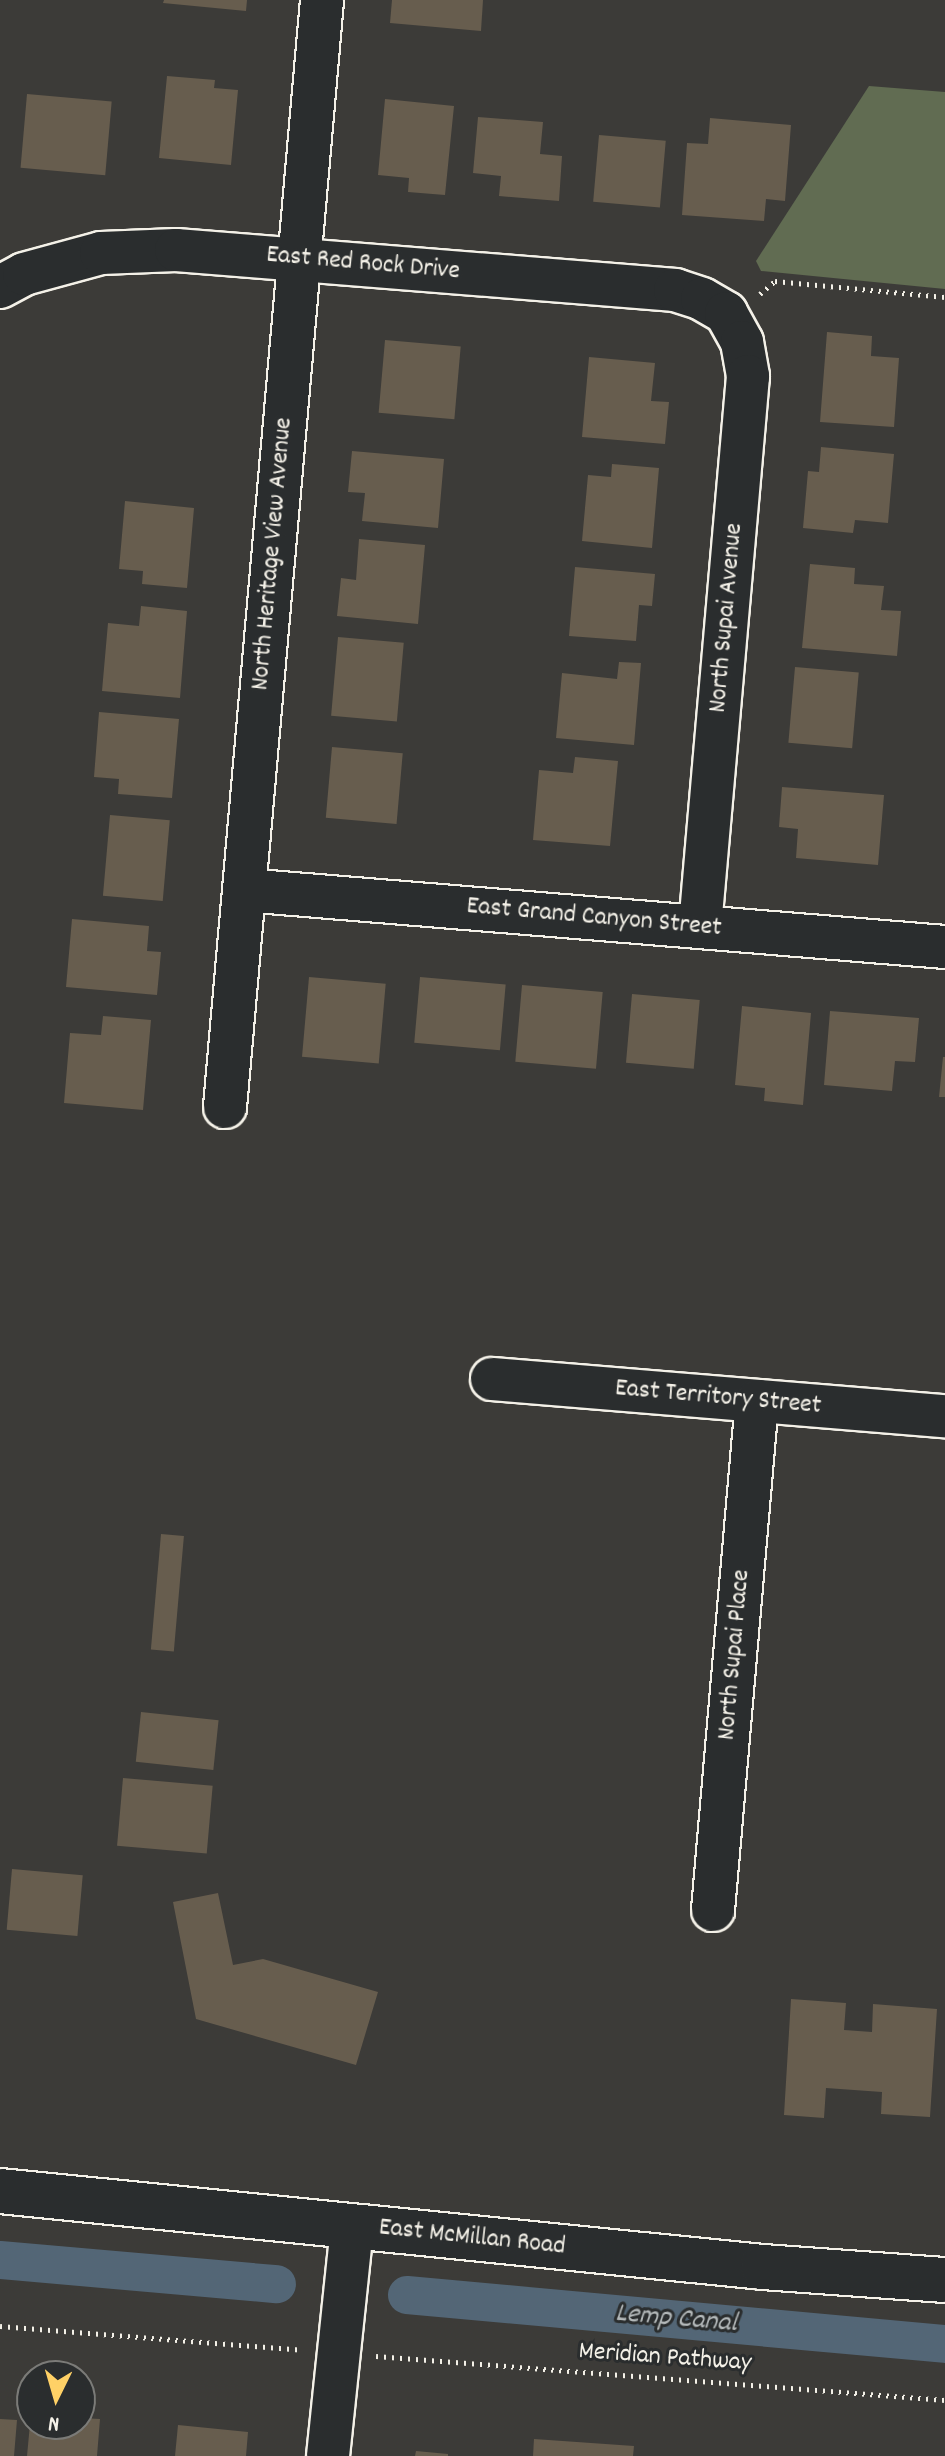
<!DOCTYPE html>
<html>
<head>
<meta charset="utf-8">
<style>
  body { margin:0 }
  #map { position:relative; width:945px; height:2456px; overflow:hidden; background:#3c3b38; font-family:Dekko,sans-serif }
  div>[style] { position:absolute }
  .green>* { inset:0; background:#616c52 }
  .canal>* { height:38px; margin:-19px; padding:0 19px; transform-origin:19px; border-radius:19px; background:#536676 }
  .building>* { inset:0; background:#675d4e; transform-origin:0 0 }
  .path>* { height:5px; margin-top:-2.5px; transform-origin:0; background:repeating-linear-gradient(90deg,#f4f1e8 0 2px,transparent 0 8px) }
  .roads { filter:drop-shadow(2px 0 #f4f1e8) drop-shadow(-2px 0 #f4f1e8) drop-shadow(0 2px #f4f1e8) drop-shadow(0 -2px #f4f1e8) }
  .street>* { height:42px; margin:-21px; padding:0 21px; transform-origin:21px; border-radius:21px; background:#2a2d2e }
  .secondary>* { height:44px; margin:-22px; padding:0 22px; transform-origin:22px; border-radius:22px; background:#2a2d2e }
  span { translate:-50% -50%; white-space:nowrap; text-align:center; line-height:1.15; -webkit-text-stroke:6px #2a2d2e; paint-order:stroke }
  .street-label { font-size:26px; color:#f4f1e8 }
  .water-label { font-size:28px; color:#b4b9ba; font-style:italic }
  .north { position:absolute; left:16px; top:2360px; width:80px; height:80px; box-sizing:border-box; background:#2a2d2e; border:2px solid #7b7b78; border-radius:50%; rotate:185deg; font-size:22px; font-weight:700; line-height:32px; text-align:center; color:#f4f1e8 }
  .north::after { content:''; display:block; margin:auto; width:28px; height:36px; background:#ffd166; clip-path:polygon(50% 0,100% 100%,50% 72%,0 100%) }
</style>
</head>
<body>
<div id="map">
  <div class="green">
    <i style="clip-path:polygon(869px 86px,945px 92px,945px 289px,761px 271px,756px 261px)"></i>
  </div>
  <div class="canal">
    <i style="left:0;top:2260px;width:278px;rotate:5deg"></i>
    <i style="left:407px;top:2295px;width:540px;rotate:5.2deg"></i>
  </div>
  <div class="building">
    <i style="clip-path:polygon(164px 0,247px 0,246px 11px,163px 3px)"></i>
    <i style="clip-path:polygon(392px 0,483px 0,481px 31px,390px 23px)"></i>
    <i style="clip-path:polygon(167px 76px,215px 80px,214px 88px,238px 90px,231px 165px,159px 158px)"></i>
    <i style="left:27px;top:94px;width:85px;height:74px;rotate:5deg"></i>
    <i style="clip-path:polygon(385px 99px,454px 106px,445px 195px,408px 192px,409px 178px,378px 175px)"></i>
    <i style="clip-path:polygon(478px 117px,543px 122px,540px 154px,562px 156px,559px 201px,499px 196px,501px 176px,473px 173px)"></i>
    <i style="clip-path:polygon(710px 118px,791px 125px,785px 201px,766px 199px,764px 221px,682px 215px,687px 143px,708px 144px)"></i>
    <i style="left:599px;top:135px;width:67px;height:67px;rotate:5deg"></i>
    <i style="clip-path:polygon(827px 332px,872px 336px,871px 356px,899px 358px,894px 427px,820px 422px)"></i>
    <i style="left:385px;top:340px;width:76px;height:73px;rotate:5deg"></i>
    <i style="clip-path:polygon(589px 357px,655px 363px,651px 401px,669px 402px,665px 444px,582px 437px)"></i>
    <i style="clip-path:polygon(821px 447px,894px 454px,888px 523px,855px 520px,853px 533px,803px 528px,808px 471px,819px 472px)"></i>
    <i style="clip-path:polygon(352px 451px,444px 459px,438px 528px,362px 521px,365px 493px,348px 492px)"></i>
    <i style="clip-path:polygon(612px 464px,659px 468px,652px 548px,582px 541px,588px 475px,611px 477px)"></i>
    <i style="clip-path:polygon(125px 501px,194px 508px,187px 588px,142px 584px,143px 571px,119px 569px)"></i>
    <i style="clip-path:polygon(359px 539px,425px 545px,418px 624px,337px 616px,341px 578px,356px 580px)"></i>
    <i style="clip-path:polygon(810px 564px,855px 568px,854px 584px,884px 586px,881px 610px,901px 611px,897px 656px,802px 648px)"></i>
    <i style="clip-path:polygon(575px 567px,655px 574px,652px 606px,639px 605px,636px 641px,569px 636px)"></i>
    <i style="clip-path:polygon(141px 606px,187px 611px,180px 698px,102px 691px,108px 623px,139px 626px)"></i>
    <i style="left:338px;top:637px;width:66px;height:79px;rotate:5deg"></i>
    <i style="clip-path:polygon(619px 662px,641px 663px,634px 745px,556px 738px,562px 673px,617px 679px)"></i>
    <i style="left:795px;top:667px;width:64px;height:76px;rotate:5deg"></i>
    <i style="clip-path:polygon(99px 712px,179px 719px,172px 798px,118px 794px,119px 779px,94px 777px)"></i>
    <i style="left:332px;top:747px;width:71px;height:71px;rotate:5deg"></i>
    <i style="clip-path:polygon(575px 757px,618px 761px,610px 846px,533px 840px,539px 770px,573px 773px)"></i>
    <i style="clip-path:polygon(782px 787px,884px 795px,878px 865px,796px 858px,798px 829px,779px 827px)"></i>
    <i style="left:110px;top:815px;width:60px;height:81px;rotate:5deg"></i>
    <i style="clip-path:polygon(72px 919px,149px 926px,147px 951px,161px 952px,157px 995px,66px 987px)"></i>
    <i style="left:309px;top:977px;width:77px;height:80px;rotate:5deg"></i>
    <i style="left:420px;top:977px;width:86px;height:66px;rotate:5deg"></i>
    <i style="left:522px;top:985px;width:81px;height:77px;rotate:5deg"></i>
    <i style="left:632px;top:994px;width:68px;height:69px;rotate:5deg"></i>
    <i style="clip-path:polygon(742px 1006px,811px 1013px,803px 1105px,764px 1101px,765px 1088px,735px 1085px)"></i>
    <i style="clip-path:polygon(830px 1011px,919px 1018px,915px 1062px,895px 1061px,892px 1091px,824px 1085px)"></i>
    <i style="clip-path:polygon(103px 1016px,151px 1020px,143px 1110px,64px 1103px,70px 1033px,101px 1035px)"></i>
    <i style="clip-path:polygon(943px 1057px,945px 1057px,945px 1097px,939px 1097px)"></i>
    <i style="left:161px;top:1534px;width:23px;height:116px;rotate:5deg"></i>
    <i style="left:141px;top:1712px;width:78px;height:50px;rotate:6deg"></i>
    <i style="left:123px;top:1778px;width:90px;height:68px;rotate:5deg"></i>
    <i style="left:12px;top:1869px;width:71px;height:61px;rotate:5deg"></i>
    <i style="clip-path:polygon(218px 1893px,233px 1965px,263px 1959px,378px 1992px,356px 2065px,196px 2019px,173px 1902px)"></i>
    <i style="clip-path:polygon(791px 1999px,846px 2003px,844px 2030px,872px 2032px,873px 2004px,937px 2009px,930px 2117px,881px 2114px,882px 2092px,826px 2088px,824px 2118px,784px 2115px)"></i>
    <i style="clip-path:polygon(80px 2418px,100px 2419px,97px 2456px,27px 2456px,30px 2424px,80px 2424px)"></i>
    <i style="clip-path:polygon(0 2419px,17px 2420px,14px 2456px,0 2456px)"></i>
    <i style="clip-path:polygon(178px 2425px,248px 2432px,246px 2456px,175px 2456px)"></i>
    <i style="clip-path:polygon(534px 2439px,634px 2446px,633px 2456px,533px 2456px)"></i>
    <i style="clip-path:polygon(416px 2451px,448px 2454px,448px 2456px,415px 2456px)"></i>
  </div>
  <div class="path">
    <i style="left:760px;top:294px;width:20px;rotate:-41deg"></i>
    <i style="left:775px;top:281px;width:171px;rotate:5.4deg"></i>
    <i style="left:0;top:2326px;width:303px;rotate:4.5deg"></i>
    <i style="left:376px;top:2356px;width:571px;rotate:4.42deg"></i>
  </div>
  <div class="roads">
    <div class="street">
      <i style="left:0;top:287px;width:27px;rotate:-28deg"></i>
      <i style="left:24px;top:274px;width:80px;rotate:-15.3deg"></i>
      <i style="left:101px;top:253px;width:75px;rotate:-2.3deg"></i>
      <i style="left:176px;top:250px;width:501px;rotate:4.58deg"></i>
      <i style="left:675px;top:290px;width:28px;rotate:18deg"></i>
      <i style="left:702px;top:299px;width:28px;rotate:30deg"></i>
      <i style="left:726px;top:313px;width:33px;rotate:61deg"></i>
      <i style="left:742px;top:342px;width:35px;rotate:80deg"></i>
      <i style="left:748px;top:376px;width:553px;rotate:94.98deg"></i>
      <i style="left:244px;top:890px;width:703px;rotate:4.65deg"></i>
      <i style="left:225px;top:1107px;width:1111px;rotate:-84.99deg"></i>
      <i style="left:492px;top:1379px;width:455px;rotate:4.7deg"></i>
      <i style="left:713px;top:1910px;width:511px;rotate:-85.06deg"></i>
      <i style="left:328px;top:2456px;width:231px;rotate:-84deg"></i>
    </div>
    <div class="secondary">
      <i style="left:0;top:2191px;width:767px;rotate:5.69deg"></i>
      <i style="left:763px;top:2267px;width:182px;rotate:4.1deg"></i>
    </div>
  </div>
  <div class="street-label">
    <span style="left:363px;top:264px;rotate:5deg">East Red Rock Drive</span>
    <span style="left:273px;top:554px;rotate:-85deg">North Heritage View Avenue</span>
    <span style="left:727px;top:618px;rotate:-85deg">North Supai Avenue</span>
    <span style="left:594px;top:918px;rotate:5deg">East Grand Canyon Street</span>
    <span style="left:718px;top:1398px;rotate:5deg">East Territory Street</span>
    <span style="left:735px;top:1655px;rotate:-85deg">North Supai Place</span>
    <span style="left:472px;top:2238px;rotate:6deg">East McMillan Road</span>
    <span style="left:665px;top:2358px;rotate:4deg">Meridian Pathway</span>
  </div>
  <div class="water-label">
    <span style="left:676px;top:2320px;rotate:5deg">Lemp Canal</span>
  </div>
  <div class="north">N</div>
</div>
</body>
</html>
